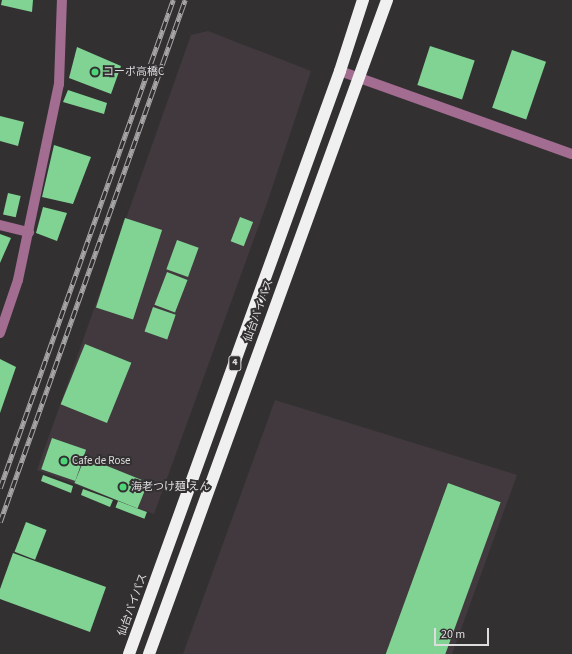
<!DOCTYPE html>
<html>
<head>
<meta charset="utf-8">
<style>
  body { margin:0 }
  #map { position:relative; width:572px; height:654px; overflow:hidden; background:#333032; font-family:"Source Sans 3","Noto Sans JP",sans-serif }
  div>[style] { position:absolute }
  .built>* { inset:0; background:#41393e }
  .building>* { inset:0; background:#80d393; transform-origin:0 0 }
  .minor>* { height:10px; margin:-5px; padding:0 5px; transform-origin:5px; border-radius:5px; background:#a26d91 }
  .highway>* { height:12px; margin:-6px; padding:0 6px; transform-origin:6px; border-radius:6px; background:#f0f0f0 }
  .rail>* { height:4.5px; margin-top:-2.25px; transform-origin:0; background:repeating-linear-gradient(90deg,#333032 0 9px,#a7a6a7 0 18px); box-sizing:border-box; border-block:1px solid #a7a6a7 }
  .dots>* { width:11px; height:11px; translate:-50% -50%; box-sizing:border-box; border:2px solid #333032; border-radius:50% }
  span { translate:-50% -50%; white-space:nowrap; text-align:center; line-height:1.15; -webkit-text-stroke:4px #333032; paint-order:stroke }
  .shield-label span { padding:1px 3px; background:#333032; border:1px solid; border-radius:3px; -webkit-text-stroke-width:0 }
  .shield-label { font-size:10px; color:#deddde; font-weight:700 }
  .poi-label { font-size:11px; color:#deddde }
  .left { translate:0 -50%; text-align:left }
  .street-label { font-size:11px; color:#deddde }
  .scale { position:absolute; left:434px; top:628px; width:55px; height:18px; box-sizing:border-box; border:2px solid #deddde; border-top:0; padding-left:5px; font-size:12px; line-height:14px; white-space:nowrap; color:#deddde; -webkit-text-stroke:3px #333032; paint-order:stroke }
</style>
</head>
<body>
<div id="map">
  <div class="built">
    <i style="clip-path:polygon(208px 31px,311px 71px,267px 203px,154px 514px,37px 470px,191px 35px)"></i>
    <i style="clip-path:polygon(275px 400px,517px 475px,452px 654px,183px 654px)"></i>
  </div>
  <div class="building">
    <i style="clip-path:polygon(2px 0,33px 0,32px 12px,1px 5px)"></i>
    <i style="left:430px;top:46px;width:47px;height:41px;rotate:18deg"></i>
    <i style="clip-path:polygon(77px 47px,121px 66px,111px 94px,69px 78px)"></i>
    <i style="left:512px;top:50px;width:36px;height:61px;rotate:19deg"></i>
    <i style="clip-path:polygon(68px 90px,107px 103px,104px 114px,63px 102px)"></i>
    <i style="clip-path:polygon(0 116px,24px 122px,18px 146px,0 141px)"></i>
    <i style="clip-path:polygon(54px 145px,91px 157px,73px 204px,42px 197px)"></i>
    <i style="left:8px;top:193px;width:13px;height:22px;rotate:13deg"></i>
    <i style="clip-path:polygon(43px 207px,67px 213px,57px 241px,36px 233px)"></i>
    <i style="left:240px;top:217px;width:14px;height:26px;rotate:21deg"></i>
    <i style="left:125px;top:218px;width:39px;height:94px;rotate:18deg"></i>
    <i style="clip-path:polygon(0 234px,11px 238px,0 263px)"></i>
    <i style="left:177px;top:240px;width:23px;height:31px;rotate:20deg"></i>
    <i style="left:167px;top:272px;width:22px;height:35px;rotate:21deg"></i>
    <i style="left:153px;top:307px;width:24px;height:26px;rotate:19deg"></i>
    <i style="left:85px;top:344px;width:50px;height:65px;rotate:22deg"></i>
    <i style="clip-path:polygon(0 359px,16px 367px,0 413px)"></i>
    <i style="left:52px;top:438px;width:36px;height:33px;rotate:19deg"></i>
    <i style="left:85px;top:457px;width:68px;height:28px;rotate:22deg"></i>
    <i style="clip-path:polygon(43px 475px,73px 486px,71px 493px,41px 481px)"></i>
    <i style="left:448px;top:483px;width:56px;height:182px;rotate:20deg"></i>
    <i style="clip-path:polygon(83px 489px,113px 500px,110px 507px,81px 495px)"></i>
    <i style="left:118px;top:501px;width:31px;height:7px;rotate:21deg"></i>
    <i style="left:26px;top:522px;width:22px;height:32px;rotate:21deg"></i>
    <i style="clip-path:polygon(13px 553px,106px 587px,90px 632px,0 599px,0 589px)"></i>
  </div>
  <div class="minor">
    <i style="left:340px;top:71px;width:246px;rotate:19.7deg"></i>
    <i style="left:0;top:225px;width:30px;rotate:14deg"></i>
    <i style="left:0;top:333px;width:56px;rotate:-71.2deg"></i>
    <i style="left:18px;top:280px;width:200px;rotate:-78.2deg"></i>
    <i style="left:59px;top:84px;width:84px;rotate:-88deg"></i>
  </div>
  <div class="highway">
    <i style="left:129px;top:654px;width:620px;rotate:-70.1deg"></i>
    <i style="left:340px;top:71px;width:75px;rotate:-72.1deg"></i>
    <i style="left:149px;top:654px;width:696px;rotate:-70deg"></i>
  </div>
  <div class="rail">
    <i style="left:0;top:488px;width:518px;rotate:-70.48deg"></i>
    <i style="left:0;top:522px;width:554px;rotate:-70.49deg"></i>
  </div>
  <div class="dots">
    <i style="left:95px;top:72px;background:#4cd677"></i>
    <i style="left:64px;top:461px;background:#4cd677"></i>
    <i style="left:123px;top:487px;background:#4cd677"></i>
  </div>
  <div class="shield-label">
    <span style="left:235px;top:363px">4</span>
  </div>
  <div class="poi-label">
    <span class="left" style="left:103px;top:72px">コーポ高橋C</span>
    <span class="left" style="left:72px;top:461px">Cafe de Rose</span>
    <span class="left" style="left:131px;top:487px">海老つけ麺 えん</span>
  </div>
  <div class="street-label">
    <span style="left:259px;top:311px;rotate:-70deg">仙台バイパス</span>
    <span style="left:133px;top:605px;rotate:-70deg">仙台バイパス</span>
  </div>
  <div class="scale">20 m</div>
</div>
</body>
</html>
